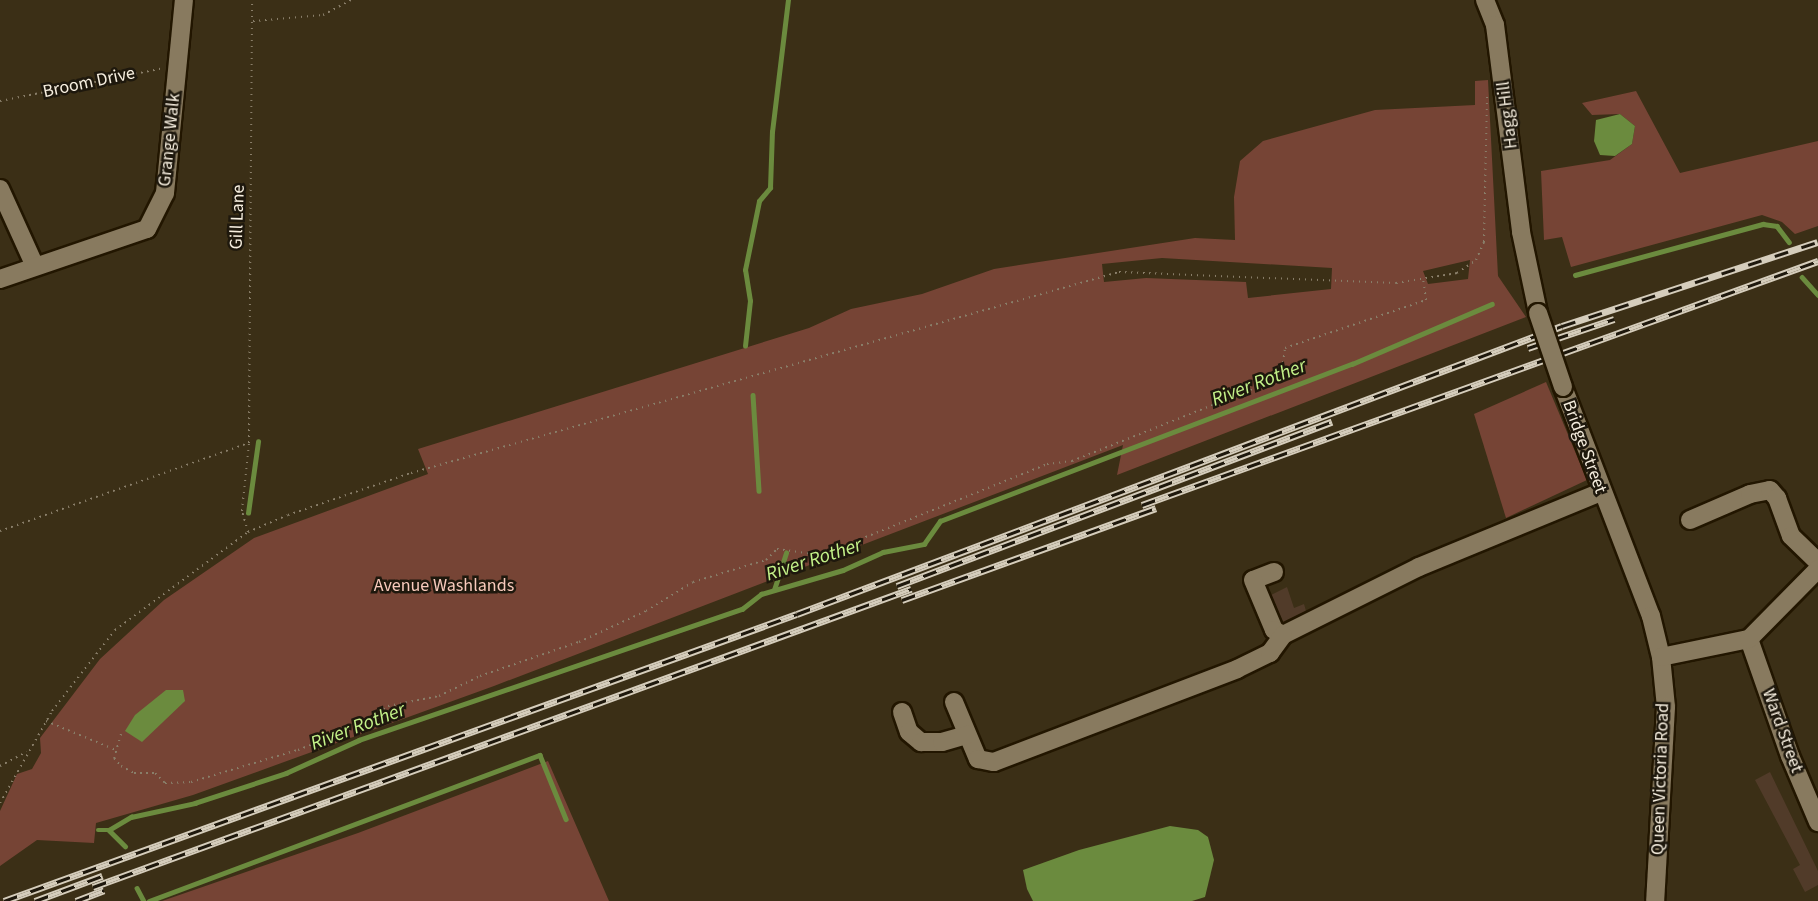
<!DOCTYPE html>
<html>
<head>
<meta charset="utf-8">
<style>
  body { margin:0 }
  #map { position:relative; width:1818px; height:901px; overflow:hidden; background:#3b2f16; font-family:"Source Sans 3",sans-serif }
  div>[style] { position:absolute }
  .green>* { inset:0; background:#764435 }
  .water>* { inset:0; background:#6b8b3e }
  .stream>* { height:4.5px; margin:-2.25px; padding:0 2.25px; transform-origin:2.25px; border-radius:2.25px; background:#6b8b3e }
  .building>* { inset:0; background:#513b29 }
  .path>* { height:2px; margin-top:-1px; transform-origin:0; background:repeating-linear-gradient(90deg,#897e69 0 1.5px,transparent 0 6px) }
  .roads { filter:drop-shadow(2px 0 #221600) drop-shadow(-2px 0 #221600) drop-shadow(0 2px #221600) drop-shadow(0 -2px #221600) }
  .minor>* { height:18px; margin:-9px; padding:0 9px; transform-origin:9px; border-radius:9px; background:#887a5f }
  .rail>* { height:7px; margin-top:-3.5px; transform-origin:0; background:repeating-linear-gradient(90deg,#1e180d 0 14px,#d5cdbc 0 28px); box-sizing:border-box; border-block:2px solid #d5cdbc }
  .bridges { filter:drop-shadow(2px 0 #221600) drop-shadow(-2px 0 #221600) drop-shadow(0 2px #221600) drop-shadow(0 -2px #221600) }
  .minor-bridge>* { height:18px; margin:-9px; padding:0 9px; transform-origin:9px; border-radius:9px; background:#887a5f }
  span { translate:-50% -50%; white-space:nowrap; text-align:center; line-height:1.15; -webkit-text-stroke:5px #1e180d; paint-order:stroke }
  .street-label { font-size:18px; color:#f6eedf }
  .park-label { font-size:18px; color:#f8cabc }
  .water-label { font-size:20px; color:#c4f289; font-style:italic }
</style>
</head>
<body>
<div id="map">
  <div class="green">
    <i style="clip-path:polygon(evenodd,1488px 80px,1498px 276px,1526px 317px,1117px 475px,1123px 445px,494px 686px,193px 795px,96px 823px,94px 843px,37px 840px,0 866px,0 811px,17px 774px,32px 769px,41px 753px,40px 738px,100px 659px,164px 600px,254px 538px,428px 474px,418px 449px,809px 328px,851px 309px,922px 294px,994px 269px,1195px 238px,1235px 240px,1234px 197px,1240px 161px,1263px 141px,1375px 110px,1475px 105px,1475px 81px,1488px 80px,1162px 258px,1332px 268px,1331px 289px,1248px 298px,1246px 282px,1146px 278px,1104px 282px,1102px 264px,1162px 258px,1488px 80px,1470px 260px,1468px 279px,1428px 284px,1423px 271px,1470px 260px)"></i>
    <i style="clip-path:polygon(1636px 91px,1680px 173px,1818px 141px,1818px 226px,1795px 234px,1782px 222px,1762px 215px,1571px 267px,1562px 237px,1544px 240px,1541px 171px,1610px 160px,1632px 144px,1635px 126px,1620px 114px,1592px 115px,1582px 103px)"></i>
    <i style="clip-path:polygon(1546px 382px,1587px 480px,1506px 518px,1474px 414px)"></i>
    <i style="clip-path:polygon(548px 761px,609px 901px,162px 901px,358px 833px)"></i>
  </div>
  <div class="water">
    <i style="clip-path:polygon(1620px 114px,1635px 126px,1632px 144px,1615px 156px,1600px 155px,1594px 141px,1596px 120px)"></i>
    <i style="clip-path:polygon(166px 690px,183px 690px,185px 701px,142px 742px,125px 731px,135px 715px)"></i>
    <i style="clip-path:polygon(1170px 826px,1198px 830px,1208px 837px,1214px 860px,1205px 897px,1192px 901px,1033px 901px,1027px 889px,1023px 870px,1079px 850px)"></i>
  </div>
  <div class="stream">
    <i style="left:1575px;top:275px;width:195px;rotate:-15.2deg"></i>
    <i style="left:1763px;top:224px;width:14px;rotate:8deg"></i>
    <i style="left:1777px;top:226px;width:20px;rotate:53deg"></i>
    <i style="left:1802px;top:277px;width:24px;rotate:48deg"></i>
    <i style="left:745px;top:346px;width:45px;rotate:-83.7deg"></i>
    <i style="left:750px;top:301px;width:31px;rotate:-99deg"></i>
    <i style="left:745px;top:270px;width:70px;rotate:-78.5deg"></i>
    <i style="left:759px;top:201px;width:17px;rotate:-50deg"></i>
    <i style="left:770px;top:188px;width:56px;rotate:-88deg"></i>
    <i style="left:772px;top:132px;width:133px;rotate:-83.1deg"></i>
    <i style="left:753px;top:395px;width:96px;rotate:86.4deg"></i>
    <i style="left:248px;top:513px;width:72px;rotate:-82deg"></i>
    <i style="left:774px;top:590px;width:39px;rotate:-72deg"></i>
    <i style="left:98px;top:830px;width:11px"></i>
    <i style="left:109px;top:830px;width:26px;rotate:-31deg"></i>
    <i style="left:131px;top:817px;width:66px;rotate:-12.3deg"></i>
    <i style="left:195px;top:803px;width:96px;rotate:-18.2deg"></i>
    <i style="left:286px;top:773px;width:80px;rotate:-24.3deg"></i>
    <i style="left:359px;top:740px;width:405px;rotate:-18.9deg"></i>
    <i style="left:742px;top:609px;width:24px;rotate:-38deg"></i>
    <i style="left:761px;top:594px;width:85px;rotate:-16.3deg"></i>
    <i style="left:843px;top:570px;width:44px;rotate:-24.2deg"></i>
    <i style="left:883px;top:552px;width:42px;rotate:-11deg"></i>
    <i style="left:924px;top:544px;width:28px;rotate:-55deg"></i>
    <i style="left:940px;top:521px;width:441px;rotate:-20.9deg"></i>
    <i style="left:1352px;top:364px;width:152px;rotate:-23.2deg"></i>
    <i style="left:109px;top:830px;width:23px;rotate:45deg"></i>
    <i style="left:137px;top:888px;width:15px;rotate:62deg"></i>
    <i style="left:149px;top:901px;width:417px;rotate:-20.5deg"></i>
    <i style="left:540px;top:755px;width:69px;rotate:67.9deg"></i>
  </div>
  <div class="building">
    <i style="clip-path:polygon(1287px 587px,1294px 608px,1304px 604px,1306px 611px,1283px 622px,1271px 595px)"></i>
    <i style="clip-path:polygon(1770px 772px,1818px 871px,1818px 885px,1805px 892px,1793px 869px,1800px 865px,1755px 780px)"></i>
  </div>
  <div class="path">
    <i style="left:253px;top:21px;width:70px;rotate:-4.9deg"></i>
    <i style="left:323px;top:15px;width:32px;rotate:-28deg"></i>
    <i style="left:0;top:101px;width:166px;rotate:-11.4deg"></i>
    <i style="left:0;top:531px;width:264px;rotate:-19.5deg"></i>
    <i style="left:248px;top:532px;width:22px;rotate:-106deg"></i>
    <i style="left:242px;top:511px;width:68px;rotate:-84.1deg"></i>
    <i style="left:249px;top:443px;width:443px;rotate:-89.6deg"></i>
    <i style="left:46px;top:721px;width:76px;rotate:22.5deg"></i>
    <i style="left:121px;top:734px;width:25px;rotate:106deg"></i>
    <i style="left:114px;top:758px;width:11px;rotate:49deg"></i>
    <i style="left:121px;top:766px;width:15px;rotate:28deg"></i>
    <i style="left:134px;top:773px;width:21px"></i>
    <i style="left:155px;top:773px;width:14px;rotate:45deg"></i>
    <i style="left:165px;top:783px;width:26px;rotate:-2deg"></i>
    <i style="left:191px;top:782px;width:112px;rotate:-16.7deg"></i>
    <i style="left:298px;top:750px;width:59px;rotate:-21.8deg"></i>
    <i style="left:353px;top:728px;width:41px;rotate:-32.2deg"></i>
    <i style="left:388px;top:706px;width:52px;rotate:-11.1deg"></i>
    <i style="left:439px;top:696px;width:46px;rotate:-26deg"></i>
    <i style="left:480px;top:676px;width:105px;rotate:-19deg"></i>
    <i style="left:579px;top:642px;width:74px;rotate:-24.8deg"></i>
    <i style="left:646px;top:611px;width:55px;rotate:-31.7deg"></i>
    <i style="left:693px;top:582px;width:76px;rotate:-16.8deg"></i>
    <i style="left:766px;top:560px;width:16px;rotate:-45deg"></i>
    <i style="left:777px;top:549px;width:44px;rotate:7.8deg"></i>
    <i style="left:821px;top:555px;width:244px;rotate:-21.9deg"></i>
    <i style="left:1047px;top:464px;width:25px;rotate:-7deg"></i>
    <i style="left:1072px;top:461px;width:214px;rotate:-21.7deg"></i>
    <i style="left:1271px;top:382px;width:22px;rotate:-58deg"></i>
    <i style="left:1283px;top:363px;width:15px;rotate:-82deg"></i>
    <i style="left:1285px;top:348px;width:149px;rotate:-18.8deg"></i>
    <i style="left:1426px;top:300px;width:21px;rotate:-98deg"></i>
    <i style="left:0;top:766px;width:30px;rotate:-28deg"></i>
    <i style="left:0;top:803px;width:106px;rotate:-60.5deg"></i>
    <i style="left:52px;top:711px;width:103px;rotate:-52.1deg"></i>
    <i style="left:115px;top:630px;width:165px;rotate:-36.4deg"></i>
    <i style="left:248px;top:532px;width:43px;rotate:-23deg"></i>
    <i style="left:288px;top:515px;width:130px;rotate:-18.9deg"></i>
    <i style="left:411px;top:473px;width:736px;rotate:-15.85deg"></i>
    <i style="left:1119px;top:272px;width:277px;rotate:2.3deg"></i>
    <i style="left:1396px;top:283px;width:62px;rotate:-9.3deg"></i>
    <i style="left:1457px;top:273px;width:23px;rotate:-34deg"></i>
    <i style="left:1476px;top:260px;width:20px;rotate:-66deg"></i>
    <i style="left:1484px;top:242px;width:148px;rotate:-88.8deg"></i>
  </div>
  <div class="roads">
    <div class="minor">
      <i style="left:1485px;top:0;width:27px;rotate:68deg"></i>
      <i style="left:1495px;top:25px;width:209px;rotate:82.8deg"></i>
      <i style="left:1521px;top:232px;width:83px;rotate:78.1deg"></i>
      <i style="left:0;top:189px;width:85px;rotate:65.6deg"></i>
      <i style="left:0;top:279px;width:155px;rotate:-18.8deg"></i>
      <i style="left:147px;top:229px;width:40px;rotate:-63.4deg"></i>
      <i style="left:165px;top:193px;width:194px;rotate:-84.4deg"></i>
      <i style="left:1563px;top:387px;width:245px;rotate:69deg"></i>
      <i style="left:1651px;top:616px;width:42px;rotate:76.3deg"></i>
      <i style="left:1661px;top:657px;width:50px;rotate:84.3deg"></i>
      <i style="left:1666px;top:707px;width:194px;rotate:93.2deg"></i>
      <i style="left:1690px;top:520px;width:65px;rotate:-23.4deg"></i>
      <i style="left:1750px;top:494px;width:20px;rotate:-11deg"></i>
      <i style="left:1770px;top:490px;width:11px;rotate:49deg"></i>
      <i style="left:1777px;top:498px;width:40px;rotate:69.8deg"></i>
      <i style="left:1791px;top:536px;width:37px;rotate:44deg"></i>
      <i style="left:1274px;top:572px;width:22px;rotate:159deg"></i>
      <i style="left:1253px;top:580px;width:54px;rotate:67.2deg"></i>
      <i style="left:1274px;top:630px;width:10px;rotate:29deg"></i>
      <i style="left:1283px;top:635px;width:152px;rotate:-26.6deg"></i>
      <i style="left:1419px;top:567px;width:197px;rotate:-22.4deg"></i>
      <i style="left:1749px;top:639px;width:124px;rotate:70.7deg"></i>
      <i style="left:1790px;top:756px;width:72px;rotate:67deg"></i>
      <i style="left:1661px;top:657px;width:90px;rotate:-11.6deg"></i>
      <i style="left:1749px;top:639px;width:98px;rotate:-45.4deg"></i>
      <i style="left:954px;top:702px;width:62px;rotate:67.2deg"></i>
      <i style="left:978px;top:759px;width:16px;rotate:11deg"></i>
      <i style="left:994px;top:762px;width:260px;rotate:-20.9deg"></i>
      <i style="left:1237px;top:669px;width:37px;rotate:-26deg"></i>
      <i style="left:1270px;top:653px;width:22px;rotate:-54deg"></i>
      <i style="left:902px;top:712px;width:21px;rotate:71deg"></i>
      <i style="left:909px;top:732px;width:16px;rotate:40deg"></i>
      <i style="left:921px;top:742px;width:21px"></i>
      <i style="left:942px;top:742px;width:26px;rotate:-16deg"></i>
    </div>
  </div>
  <div class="rail">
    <i style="left:1528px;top:348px;width:91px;rotate:-18.6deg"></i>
    <i style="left:1142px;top:505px;width:719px;rotate:-19.85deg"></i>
    <i style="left:897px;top:586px;width:465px;rotate:-20.7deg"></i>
    <i style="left:902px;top:600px;width:270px;rotate:-19.9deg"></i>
    <i style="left:93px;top:887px;width:871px;rotate:-20.02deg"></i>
    <i style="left:4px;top:901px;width:843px;rotate:-19.9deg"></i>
    <i style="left:797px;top:614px;width:817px;rotate:-20.63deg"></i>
    <i style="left:1562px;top:326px;width:269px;rotate:-18.2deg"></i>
    <i style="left:35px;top:901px;width:72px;rotate:-20.5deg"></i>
    <i style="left:76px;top:901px;width:30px;rotate:-21deg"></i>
  </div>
  <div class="bridges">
    <div class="minor-bridge">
      <i style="left:1538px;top:313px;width:78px;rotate:71.3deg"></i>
    </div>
  </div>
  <div class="street-label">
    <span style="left:89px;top:83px;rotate:-12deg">Broom Drive</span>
    <span style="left:1508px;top:115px;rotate:-97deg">Hagg Hill</span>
    <span style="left:170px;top:140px;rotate:-84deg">Grange Walk</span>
    <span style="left:238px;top:217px;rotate:-88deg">Gill Lane</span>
    <span style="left:1584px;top:447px;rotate:70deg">Bridge Street</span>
    <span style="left:1782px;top:731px;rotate:70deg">Ward Street</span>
    <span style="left:1661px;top:779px;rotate:-88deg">Queen Victoria Road</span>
  </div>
  <div class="park-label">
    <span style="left:444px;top:586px">Avenue Washlands</span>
  </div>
  <div class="water-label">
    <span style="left:1259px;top:383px;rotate:-21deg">River Rother</span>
    <span style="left:814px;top:560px;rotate:-18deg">River Rother</span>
    <span style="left:358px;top:727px;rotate:-21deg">River Rother</span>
  </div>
</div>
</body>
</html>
